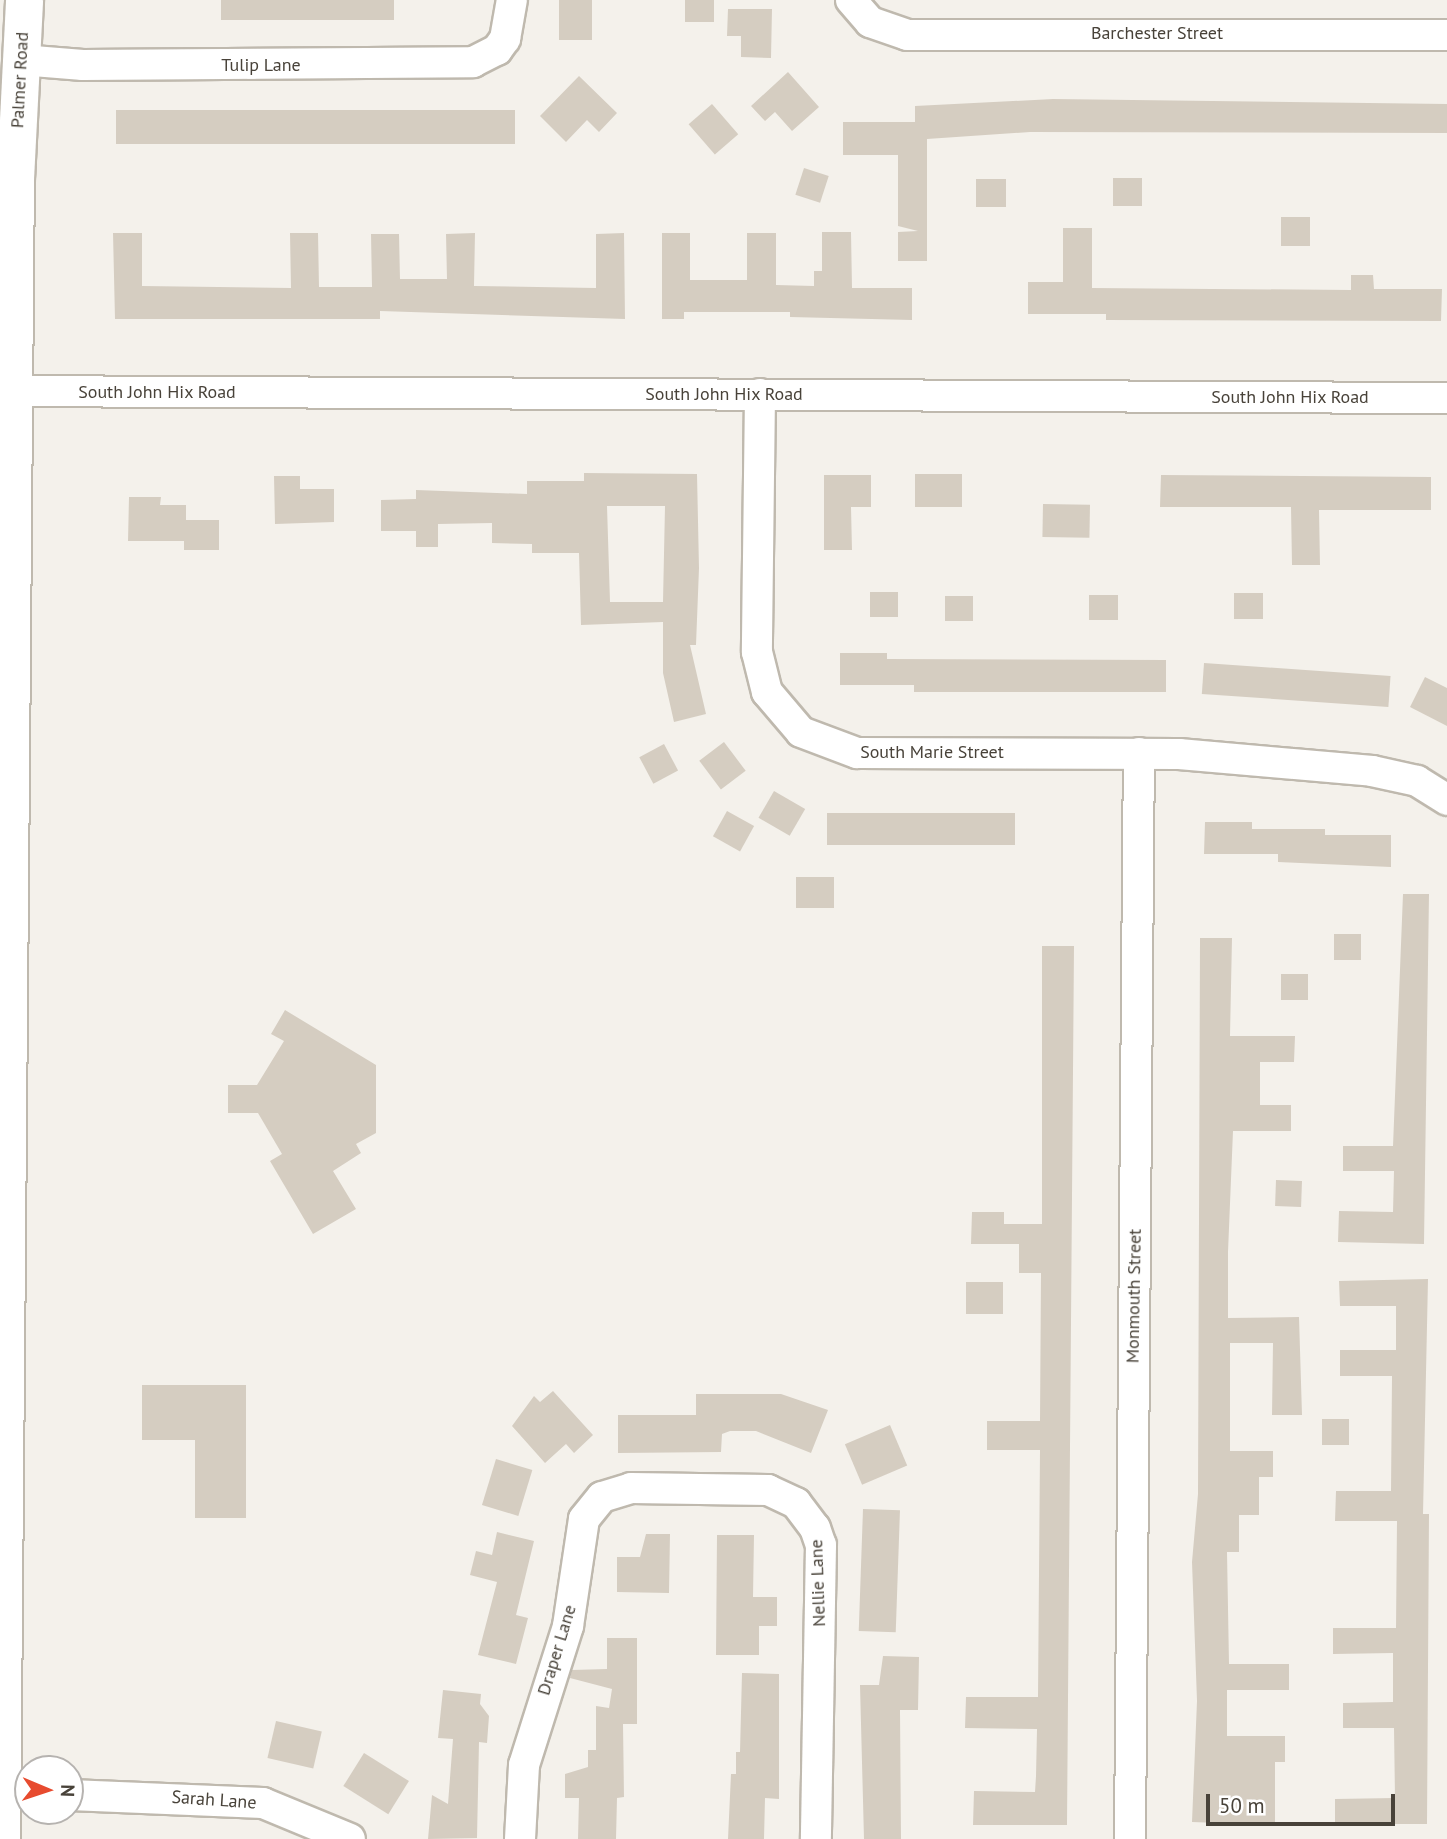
<!DOCTYPE html>
<html>
<head>
<meta charset="utf-8">
<style>
  body { margin:0 }
  #map { position:relative; width:1447px; height:1839px; overflow:hidden; background:#f4f1eb; font-family:"PT Sans",sans-serif }
  div>[style] { position:absolute }
  .building>* { inset:0; background:#d5cdc1; transform-origin:0 0 }
  .roads { filter:drop-shadow(2px 0 #bfb9ae) drop-shadow(-2px 0 #bfb9ae) drop-shadow(0 2px #bfb9ae) drop-shadow(0 -2px #bfb9ae) }
  .minor>* { height:30px; margin:-15px; padding:0 15px; transform-origin:15px; border-radius:15px; background:#fff }
  .tertiary>* { height:37px; margin:-18.5px; padding:0 18.5px; transform-origin:18.5px; border-radius:18.5px; background:#fff }
  span { translate:-50% -50%; white-space:nowrap; text-align:center; line-height:1.15; -webkit-text-stroke:7px #fff; paint-order:stroke }
  .street-label { font-size:18px; color:#484239 }
  .north { position:absolute; left:14px; top:1755px; width:70px; height:70px; box-sizing:border-box; background:#fff; border:2px solid #b6b3b0; border-radius:50%; rotate:92deg; font-size:19px; font-weight:700; line-height:28px; text-align:center; color:#484239 }
  .north::after { content:''; display:block; margin:auto; width:24px; height:32px; background:#e74b2f; clip-path:polygon(50% 0,100% 100%,50% 72%,0 100%) }
  .scale { position:absolute; left:1206px; top:1794px; width:189px; height:32px; box-sizing:border-box; border:4px solid #484239; border-top:0; padding-left:9px; font-size:21px; line-height:24px; white-space:nowrap; color:#484239; -webkit-text-stroke:5px #fff; paint-order:stroke }
</style>
</head>
<body>
<div id="map">
  <div class="building">
    <i style="left:221px;top:0;width:173px;height:20px"></i>
    <i style="left:559px;top:0;width:33px;height:40px"></i>
    <i style="left:685px;top:0;width:29px;height:22px"></i>
    <i style="clip-path:polygon(728px 9px,772px 9px,771px 58px,741px 57px,741px 36px,727px 36px)"></i>
    <i style="clip-path:polygon(788px 72px,819px 107px,792px 131px,775px 112px,765px 121px,751px 106px)"></i>
    <i style="clip-path:polygon(579px 76px,617px 113px,599px 132px,587px 120px,566px 142px,540px 116px)"></i>
    <i style="clip-path:polygon(1053px 99px,1447px 104px,1447px 133px,1030px 132px,927px 139px,927px 261px,898px 261px,898px 232px,918px 231px,898px 226px,898px 155px,843px 155px,843px 122px,915px 122px,915px 106px)"></i>
    <i style="left:712px;top:104px;width:40px;height:31px;rotate:49deg"></i>
    <i style="left:515px;top:110px;width:34px;height:399px;rotate:90deg"></i>
    <i style="left:804px;top:168px;width:26px;height:28px;rotate:18deg"></i>
    <i style="left:1113px;top:178px;width:29px;height:28px"></i>
    <i style="left:976px;top:179px;width:30px;height:28px"></i>
    <i style="left:1281px;top:217px;width:29px;height:29px"></i>
    <i style="clip-path:polygon(1063px 228px,1092px 228px,1092px 288px,1351px 290px,1351px 275px,1373px 275px,1374px 289px,1442px 289px,1441px 321px,1106px 320px,1106px 314px,1028px 314px,1028px 282px,1063px 282px)"></i>
    <i style="clip-path:polygon(822px 232px,851px 232px,852px 288px,912px 288px,912px 320px,790px 317px,790px 312px,684px 312px,684px 319px,662px 319px,662px 233px,690px 233px,690px 280px,747px 280px,747px 233px,776px 233px,776px 285px,814px 286px,814px 271px,822px 271px)"></i>
    <i style="clip-path:polygon(113px 233px,142px 233px,142px 286px,291px 288px,290px 233px,318px 233px,319px 287px,372px 287px,371px 234px,399px 234px,400px 279px,447px 279px,446px 234px,475px 233px,474px 286px,596px 288px,596px 234px,624px 233px,625px 319px,380px 311px,380px 319px,115px 319px)"></i>
    <i style="clip-path:polygon(evenodd,584px 473px,697px 474px,699px 568px,696px 645px,690px 645px,706px 714px,674px 722px,663px 673px,663px 622px,581px 625px,579px 553px,532px 553px,532px 544px,492px 543px,492px 523px,438px 524px,438px 547px,416px 547px,416px 531px,381px 531px,381px 500px,416px 499px,416px 490px,527px 494px,527px 481px,584px 481px,584px 473px,607px 506px,665px 506px,663px 602px,610px 602px,607px 506px)"></i>
    <i style="left:915px;top:474px;width:47px;height:33px"></i>
    <i style="clip-path:polygon(824px 475px,871px 475px,871px 507px,851px 507px,852px 550px,824px 550px)"></i>
    <i style="clip-path:polygon(1161px 475px,1431px 477px,1431px 510px,1319px 510px,1320px 565px,1292px 565px,1291px 507px,1160px 507px)"></i>
    <i style="clip-path:polygon(274px 476px,300px 476px,300px 489px,334px 489px,334px 522px,275px 524px)"></i>
    <i style="clip-path:polygon(129px 497px,161px 497px,160px 505px,186px 505px,186px 520px,219px 520px,219px 550px,184px 550px,184px 541px,128px 541px)"></i>
    <i style="left:1043px;top:504px;width:47px;height:33px;rotate:1deg"></i>
    <i style="left:898px;top:592px;width:25px;height:28px;rotate:90deg"></i>
    <i style="left:1234px;top:593px;width:29px;height:26px"></i>
    <i style="left:1089px;top:595px;width:29px;height:25px"></i>
    <i style="left:945px;top:596px;width:28px;height:25px"></i>
    <i style="clip-path:polygon(840px 653px,887px 653px,887px 659px,1166px 660px,1166px 692px,914px 692px,914px 685px,840px 685px)"></i>
    <i style="left:1204px;top:663px;width:187px;height:31px;rotate:4deg"></i>
    <i style="clip-path:polygon(1425px 677px,1447px 688px,1447px 726px,1410px 707px)"></i>
    <i style="left:724px;top:742px;width:36px;height:31px;rotate:53deg"></i>
    <i style="left:664px;top:744px;width:30px;height:28px;rotate:62deg"></i>
    <i style="left:774px;top:791px;width:36px;height:31px;rotate:30deg"></i>
    <i style="left:727px;top:811px;width:31px;height:29px;rotate:29deg"></i>
    <i style="left:1015px;top:813px;width:32px;height:188px;rotate:90deg"></i>
    <i style="clip-path:polygon(1205px 822px,1252px 822px,1252px 829px,1325px 829px,1325px 835px,1391px 835px,1391px 867px,1278px 862px,1278px 854px,1204px 854px)"></i>
    <i style="left:834px;top:877px;width:31px;height:38px;rotate:90deg"></i>
    <i style="clip-path:polygon(1403px 894px,1429px 894px,1424px 1244px,1338px 1242px,1339px 1211px,1393px 1212px,1394px 1171px,1343px 1171px,1343px 1146px,1393px 1146px)"></i>
    <i style="left:1361px;top:934px;width:26px;height:27px;rotate:90deg"></i>
    <i style="clip-path:polygon(1200px 938px,1232px 938px,1230px 1036px,1295px 1036px,1294px 1062px,1260px 1062px,1260px 1105px,1291px 1105px,1291px 1131px,1233px 1131px,1228px 1252px,1228px 1318px,1299px 1317px,1302px 1415px,1272px 1415px,1273px 1343px,1230px 1343px,1230px 1451px,1273px 1451px,1273px 1477px,1259px 1477px,1259px 1515px,1239px 1515px,1239px 1552px,1227px 1552px,1229px 1664px,1289px 1664px,1289px 1690px,1227px 1690px,1227px 1736px,1285px 1736px,1285px 1762px,1275px 1762px,1275px 1825px,1192px 1822px,1197px 1701px,1192px 1562px,1198px 1494px)"></i>
    <i style="clip-path:polygon(1042px 946px,1074px 946px,1067px 1825px,973px 1825px,974px 1791px,1035px 1792px,1036px 1776px,1037px 1729px,965px 1728px,966px 1697px,1038px 1697px,1040px 1450px,987px 1450px,987px 1421px,1040px 1421px,1041px 1273px,1019px 1273px,1019px 1244px,971px 1244px,972px 1212px,1004px 1212px,1004px 1224px,1042px 1224px)"></i>
    <i style="left:1281px;top:974px;width:27px;height:26px"></i>
    <i style="clip-path:polygon(285px 1010px,376px 1065px,376px 1133px,356px 1144px,361px 1153px,333px 1171px,356px 1209px,313px 1234px,270px 1161px,282px 1154px,258px 1113px,228px 1113px,228px 1085px,257px 1085px,284px 1041px,271px 1034px)"></i>
    <i style="left:1276px;top:1180px;width:26px;height:26px;rotate:2deg"></i>
    <i style="clip-path:polygon(1428px 1279px,1423px 1514px,1429px 1514px,1427px 1824px,1335px 1824px,1335px 1799px,1395px 1798px,1394px 1728px,1343px 1728px,1343px 1703px,1393px 1702px,1393px 1653px,1333px 1654px,1333px 1628px,1396px 1628px,1397px 1521px,1335px 1521px,1336px 1491px,1391px 1491px,1392px 1376px,1340px 1376px,1340px 1350px,1396px 1350px,1396px 1306px,1340px 1306px,1339px 1281px)"></i>
    <i style="left:966px;top:1282px;width:37px;height:32px"></i>
    <i style="clip-path:polygon(142px 1385px,246px 1385px,246px 1518px,195px 1518px,195px 1440px,142px 1440px)"></i>
    <i style="clip-path:polygon(553px 1391px,593px 1435px,574px 1453px,566px 1444px,545px 1463px,512px 1426px,534px 1396px,540px 1402px)"></i>
    <i style="clip-path:polygon(696px 1394px,781px 1394px,828px 1410px,811px 1453px,756px 1431px,730px 1431px,722px 1434px,721px 1452px,618px 1453px,618px 1415px,696px 1415px)"></i>
    <i style="left:1322px;top:1419px;width:27px;height:26px"></i>
    <i style="left:890px;top:1425px;width:44px;height:49px;rotate:67deg"></i>
    <i style="left:496px;top:1459px;width:38px;height:48px;rotate:17deg"></i>
    <i style="left:863px;top:1509px;width:37px;height:122px;rotate:2deg"></i>
    <i style="clip-path:polygon(497px 1532px,534px 1541px,516px 1615px,528px 1618px,516px 1664px,478px 1655px,497px 1582px,470px 1575px,476px 1551px,492px 1555px)"></i>
    <i style="clip-path:polygon(646px 1534px,670px 1534px,669px 1593px,617px 1592px,617px 1557px,640px 1557px)"></i>
    <i style="clip-path:polygon(717px 1535px,754px 1535px,753px 1597px,777px 1597px,777px 1626px,759px 1626px,759px 1655px,716px 1655px)"></i>
    <i style="clip-path:polygon(607px 1638px,637px 1638px,637px 1724px,623px 1724px,624px 1797px,617px 1798px,616px 1839px,578px 1839px,579px 1798px,565px 1798px,565px 1774px,588px 1767px,588px 1750px,596px 1750px,596px 1706px,609px 1708px,612px 1689px,570px 1678px,572px 1670px,607px 1669px)"></i>
    <i style="clip-path:polygon(883px 1656px,919px 1657px,918px 1710px,900px 1710px,901px 1839px,864px 1839px,860px 1685px,879px 1685px)"></i>
    <i style="clip-path:polygon(742px 1673px,779px 1674px,779px 1799px,765px 1798px,764px 1839px,728px 1839px,731px 1774px,736px 1774px,736px 1752px,740px 1752px)"></i>
    <i style="clip-path:polygon(443px 1690px,481px 1694px,480px 1704px,489px 1716px,487px 1743px,479px 1742px,477px 1838px,428px 1839px,432px 1795px,448px 1804px,453px 1739px,438px 1738px)"></i>
    <i style="left:276px;top:1721px;width:47px;height:38px;rotate:13deg"></i>
    <i style="left:364px;top:1753px;width:53px;height:39px;rotate:32deg"></i>
  </div>
  <div class="roads">
    <div class="minor">
      <i style="left:851px;top:0;width:29px;rotate:49deg"></i>
      <i style="left:870px;top:22px;width:39px;rotate:19deg"></i>
      <i style="left:907px;top:35px;width:540px"></i>
      <i style="left:21px;top:60px;width:62px;rotate:4.6deg"></i>
      <i style="left:83px;top:65px;width:390px;rotate:-0.4deg"></i>
      <i style="left:473px;top:62px;width:27px;rotate:-27deg"></i>
      <i style="left:497px;top:50px;width:14px;rotate:-54deg"></i>
      <i style="left:505px;top:39px;width:40px;rotate:-80deg"></i>
      <i style="left:0;top:391px;width:1447px;rotate:0.28deg"></i>
      <i style="left:760px;top:394px;width:258px;rotate:90.7deg"></i>
      <i style="left:757px;top:652px;width:41px;rotate:76deg"></i>
      <i style="left:767px;top:692px;width:52px;rotate:49.6deg"></i>
      <i style="left:801px;top:732px;width:60px;rotate:20.6deg"></i>
      <i style="left:857px;top:753px;width:322px;rotate:0.2deg"></i>
      <i style="left:1179px;top:754px;width:194px;rotate:5deg"></i>
      <i style="left:1372px;top:771px;width:46px;rotate:12.5deg"></i>
      <i style="left:1417px;top:781px;width:36px;rotate:32deg"></i>
      <i style="left:1px;top:1794px;width:27px"></i>
      <i style="left:70px;top:1795px;width:193px;rotate:2.4deg"></i>
      <i style="left:263px;top:1803px;width:94px;rotate:22.5deg"></i>
      <i style="left:520px;top:1839px;width:74px;rotate:-86.9deg"></i>
      <i style="left:524px;top:1765px;width:146px;rotate:-72.4deg"></i>
      <i style="left:568px;top:1626px;width:108px;rotate:-81.5deg"></i>
      <i style="left:584px;top:1519px;width:28px;rotate:-51deg"></i>
      <i style="left:602px;top:1497px;width:30px;rotate:-17deg"></i>
      <i style="left:631px;top:1488px;width:137px;rotate:0.8deg"></i>
      <i style="left:768px;top:1490px;width:31px;rotate:25deg"></i>
      <i style="left:796px;top:1503px;width:31px;rotate:53deg"></i>
      <i style="left:815px;top:1528px;width:18px;rotate:71deg"></i>
      <i style="left:821px;top:1545px;width:294px;rotate:91deg"></i>
      <i style="left:1130px;top:1839px;width:1086px;rotate:-89.53deg"></i>
    </div>
    <div class="tertiary">
      <i style="left:1px;top:1839px;width:1660px;rotate:-89.52deg"></i>
      <i style="left:15px;top:179px;width:179px;rotate:-87.1deg"></i>
    </div>
  </div>
  <div class="street-label">
    <span style="left:1157px;top:33px">Barchester Street</span>
    <span style="left:261px;top:65px">Tulip Lane</span>
    <span style="left:20px;top:80px;rotate:-87deg">Palmer Road</span>
    <span style="left:157px;top:392px">South John Hix Road</span>
    <span style="left:724px;top:394px">South John Hix Road</span>
    <span style="left:1290px;top:397px">South John Hix Road</span>
    <span style="left:932px;top:752px">South Marie Street</span>
    <span style="left:1134px;top:1296px;rotate:-89deg">Monmouth Street</span>
    <span style="left:818px;top:1583px;rotate:-92deg">Nellie Lane</span>
    <span style="left:557px;top:1650px;rotate:-73deg">Draper Lane</span>
    <span style="left:214px;top:1800px;rotate:4deg">Sarah Lane</span>
  </div>
  <div class="north">N</div>
  <div class="scale">50 m</div>
</div>
</body>
</html>
